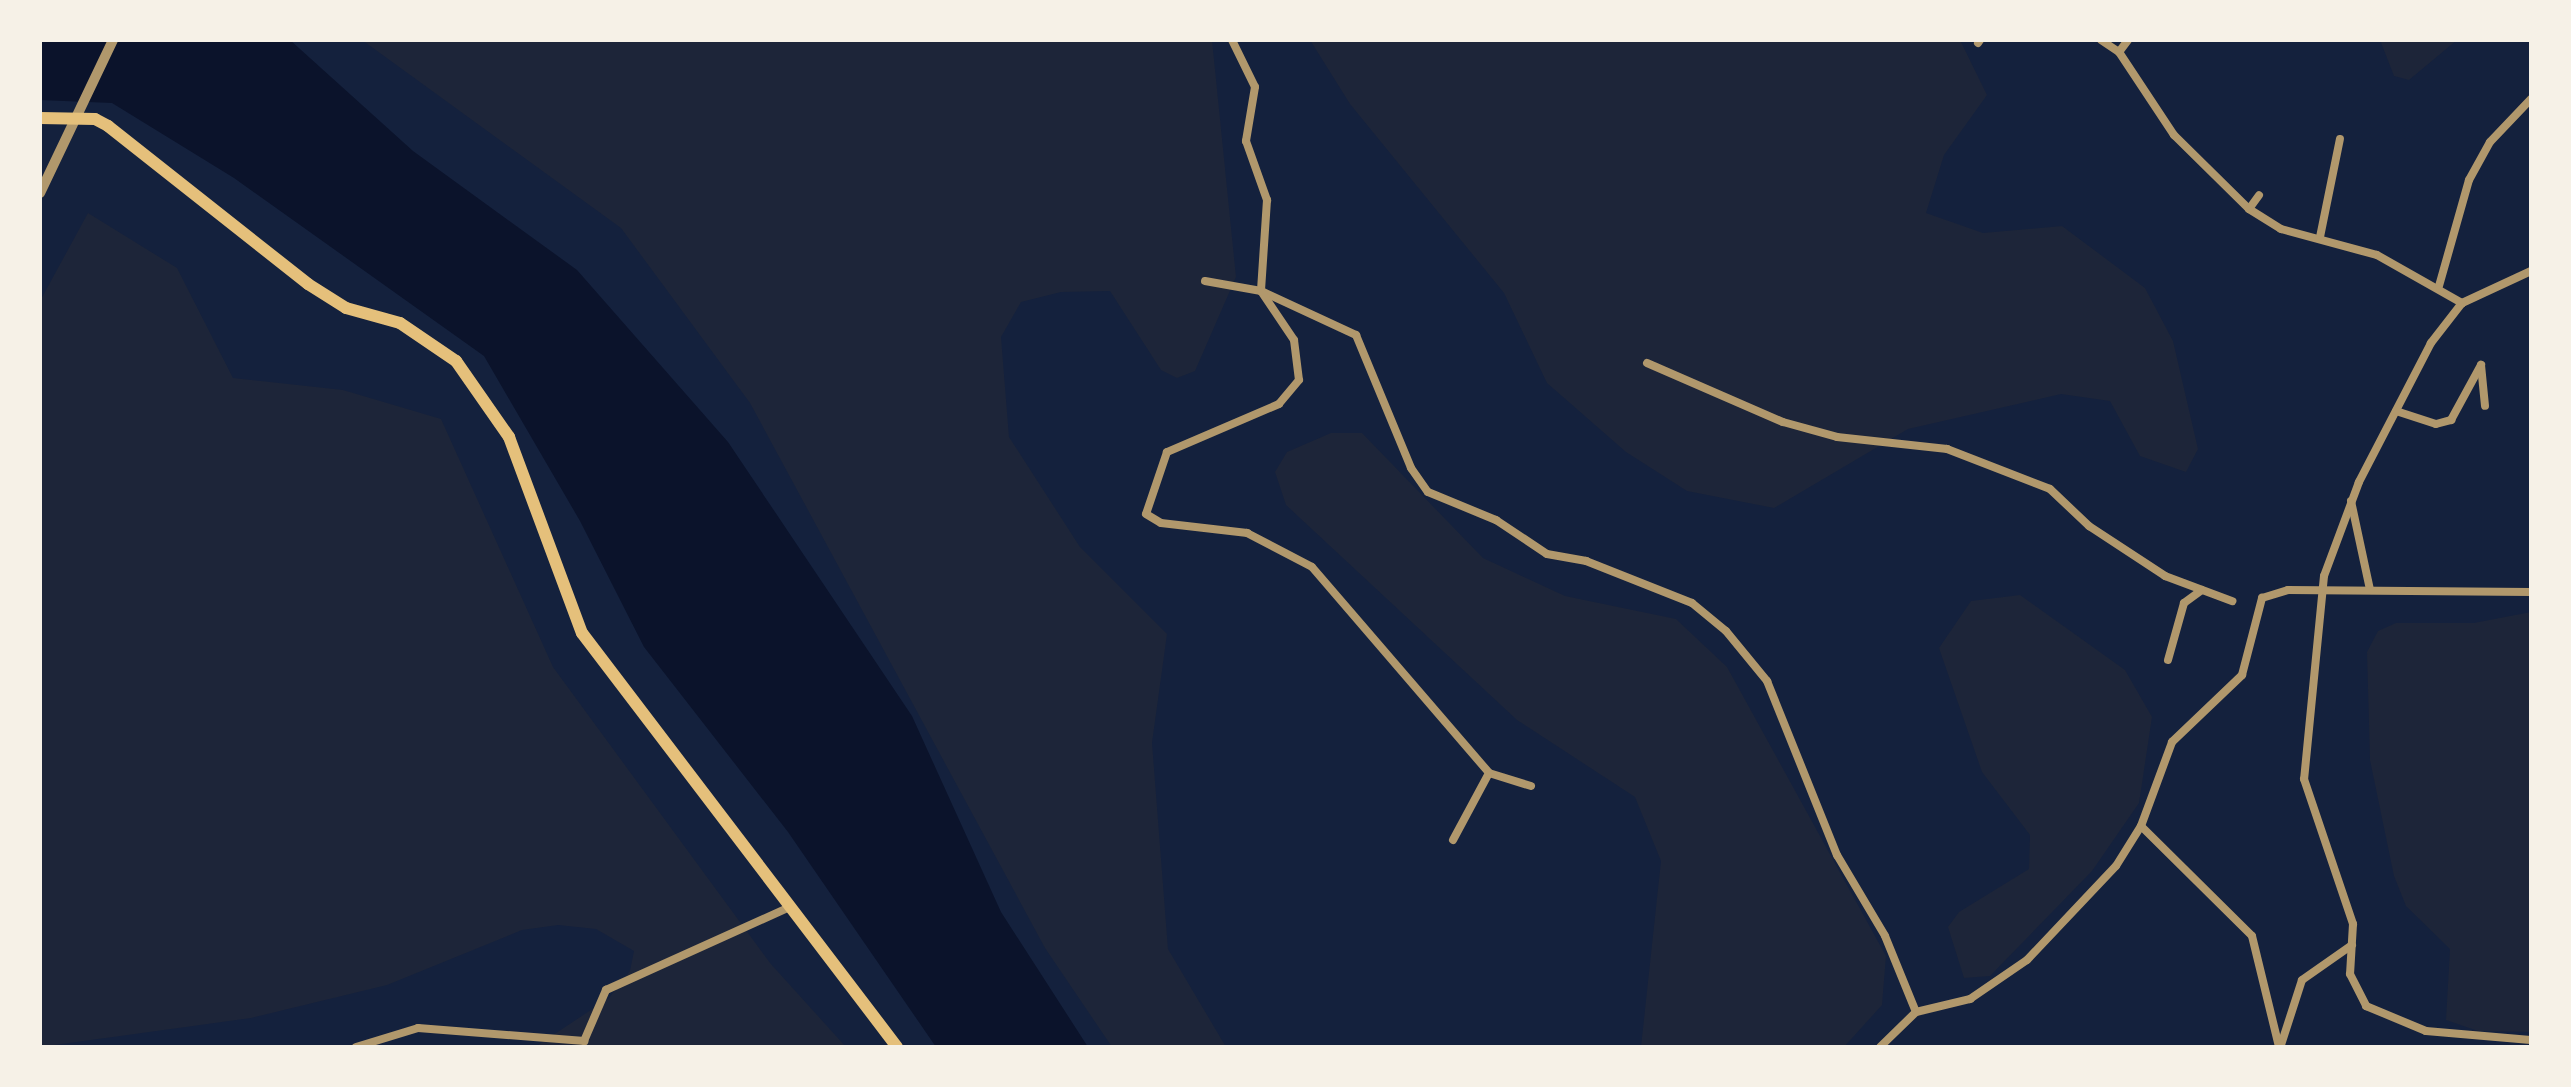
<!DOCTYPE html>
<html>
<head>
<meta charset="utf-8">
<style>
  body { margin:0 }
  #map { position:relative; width:2571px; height:1087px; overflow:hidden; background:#14213d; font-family:Merriweather,serif }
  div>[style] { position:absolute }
  .green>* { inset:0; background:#1d2539 }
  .water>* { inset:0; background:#0b132b }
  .minor>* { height:8px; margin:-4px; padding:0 4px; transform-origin:4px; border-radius:4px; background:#b1986c }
  .tertiary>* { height:10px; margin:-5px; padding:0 5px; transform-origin:5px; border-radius:5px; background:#b1986c }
  .primary>* { height:12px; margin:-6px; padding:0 6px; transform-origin:6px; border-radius:6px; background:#e5c07b }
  span { translate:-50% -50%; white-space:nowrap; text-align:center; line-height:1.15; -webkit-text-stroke:8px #f6f1e7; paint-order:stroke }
  .frame { position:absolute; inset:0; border:42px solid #f6f1e7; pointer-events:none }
</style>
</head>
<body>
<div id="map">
  <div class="green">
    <i style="clip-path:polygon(362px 40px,1212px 40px,1236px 277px,1195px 371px,1177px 378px,1161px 370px,1110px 291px,1061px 292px,1021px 302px,1001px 337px,1009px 437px,1080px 547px,1167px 634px,1152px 743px,1168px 949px,1226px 1047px,1112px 1047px,1045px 948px,750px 403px,621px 228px)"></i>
    <i style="clip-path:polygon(1310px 40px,1960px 40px,1987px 95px,1944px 155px,1926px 213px,1983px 233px,2062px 226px,2145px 288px,2173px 341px,2198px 449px,2186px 472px,2140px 456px,2110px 401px,2061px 394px,1908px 429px,1774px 508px,1687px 491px,1626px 452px,1547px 383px,1504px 293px,1350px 104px)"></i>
    <i style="clip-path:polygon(2380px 40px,2457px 40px,2409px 80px,2394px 76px)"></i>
    <i style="clip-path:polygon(88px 213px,177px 268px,233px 378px,343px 390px,441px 419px,553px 667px,770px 963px,846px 1047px,535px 1047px,609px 998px,630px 971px,634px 951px,596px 929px,558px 925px,522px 930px,387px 985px,251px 1018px,40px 1047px,40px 301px)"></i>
    <i style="clip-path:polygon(1331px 433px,1362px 433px,1483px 558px,1565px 596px,1676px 619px,1727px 667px,1886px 956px,1882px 1005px,1844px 1047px,1641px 1047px,1661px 861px,1635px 797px,1517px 720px,1286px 505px,1275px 472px,1287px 452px)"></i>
    <i style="clip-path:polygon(2020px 595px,2125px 670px,2152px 717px,2139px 803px,2092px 871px,1990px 976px,1964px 978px,1948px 927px,1959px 912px,2029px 869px,2030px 835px,1982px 772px,1939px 648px,1971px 601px)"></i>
    <i style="clip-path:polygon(2531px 612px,2531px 1032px,2478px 1031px,2446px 1020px,2450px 949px,2406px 906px,2394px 876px,2370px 760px,2367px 652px,2378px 631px,2396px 623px,2474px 623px)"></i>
  </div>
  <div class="water">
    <i style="clip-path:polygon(40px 40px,290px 40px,413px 151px,577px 270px,728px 442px,912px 716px,1001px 912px,1088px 1047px,936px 1047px,788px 832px,644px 647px,580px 521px,484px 356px,234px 178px,112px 103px,40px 100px)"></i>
  </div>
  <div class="minor">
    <i style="left:1232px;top:40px;width:52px;rotate:63.9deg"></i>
    <i style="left:1255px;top:87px;width:55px;rotate:99.5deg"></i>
    <i style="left:1246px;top:141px;width:63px;rotate:70.4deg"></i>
    <i style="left:1267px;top:200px;width:91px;rotate:93.8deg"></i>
    <i style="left:1261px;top:291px;width:105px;rotate:24.9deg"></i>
    <i style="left:1356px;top:335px;width:144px;rotate:67.5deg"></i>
    <i style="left:1411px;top:468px;width:29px;rotate:55deg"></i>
    <i style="left:1428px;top:492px;width:74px;rotate:22.4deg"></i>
    <i style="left:1496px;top:520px;width:61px;rotate:33.7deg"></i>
    <i style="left:1547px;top:554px;width:40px;rotate:10deg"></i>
    <i style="left:1586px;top:561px;width:114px;rotate:21.6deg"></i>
    <i style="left:1692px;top:603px;width:44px;rotate:39.5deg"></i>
    <i style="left:1726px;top:631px;width:65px;rotate:50.6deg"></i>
    <i style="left:1767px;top:681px;width:188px;rotate:68.1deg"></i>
    <i style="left:1837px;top:855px;width:94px;rotate:59.3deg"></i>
    <i style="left:1885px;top:936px;width:82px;rotate:67.8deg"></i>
    <i style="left:2101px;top:40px;width:22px;rotate:34deg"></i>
    <i style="left:2119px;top:52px;width:100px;rotate:56.5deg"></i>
    <i style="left:2174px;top:135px;width:105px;rotate:44.6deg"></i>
    <i style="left:2249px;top:209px;width:38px;rotate:32deg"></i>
    <i style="left:2281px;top:229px;width:99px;rotate:15.2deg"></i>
    <i style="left:2377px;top:255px;width:98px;rotate:29.5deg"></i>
    <i style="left:1978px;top:43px;width:4px;rotate:-56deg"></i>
    <i style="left:2119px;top:52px;width:15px;rotate:-53deg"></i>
    <i style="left:2249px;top:209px;width:17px;rotate:-54deg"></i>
    <i style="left:2320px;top:237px;width:100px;rotate:-78.5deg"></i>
    <i style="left:2531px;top:271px;width:76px;rotate:155.1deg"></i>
    <i style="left:2462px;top:303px;width:51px;rotate:127.8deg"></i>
    <i style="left:2431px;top:343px;width:157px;rotate:117.4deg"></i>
    <i style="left:2359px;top:482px;width:100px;rotate:110.4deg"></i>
    <i style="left:2324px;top:576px;width:204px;rotate:95.6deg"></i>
    <i style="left:2304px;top:779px;width:153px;rotate:71.3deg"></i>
    <i style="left:2353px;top:924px;width:50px;rotate:93.4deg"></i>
    <i style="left:2350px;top:974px;width:36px;rotate:63deg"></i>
    <i style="left:2366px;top:1006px;width:65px;rotate:22.6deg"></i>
    <i style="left:2426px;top:1031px;width:105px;rotate:4.9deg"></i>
    <i style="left:1205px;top:281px;width:57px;rotate:10.1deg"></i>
    <i style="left:1261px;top:291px;width:59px;rotate:56deg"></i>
    <i style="left:1294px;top:340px;width:40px;rotate:82.9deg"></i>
    <i style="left:1299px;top:380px;width:31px;rotate:130deg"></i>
    <i style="left:1279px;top:404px;width:122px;rotate:156.8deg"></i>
    <i style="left:1167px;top:452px;width:65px;rotate:108.7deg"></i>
    <i style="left:1146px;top:514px;width:17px;rotate:31deg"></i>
    <i style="left:1161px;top:523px;width:87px;rotate:6.6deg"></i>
    <i style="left:1247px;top:533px;width:73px;rotate:27.6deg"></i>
    <i style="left:1312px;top:567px;width:272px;rotate:49.3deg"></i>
    <i style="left:1489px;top:773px;width:44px;rotate:17.2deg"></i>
    <i style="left:2439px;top:286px;width:110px;rotate:-74.2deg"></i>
    <i style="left:2469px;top:180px;width:43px;rotate:-61.1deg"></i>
    <i style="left:2490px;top:142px;width:59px;rotate:-46.4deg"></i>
    <i style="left:1647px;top:363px;width:148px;rotate:23.5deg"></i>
    <i style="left:1783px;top:422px;width:56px;rotate:15.5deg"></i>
    <i style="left:1837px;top:437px;width:111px;rotate:6.2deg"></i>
    <i style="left:1947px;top:449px;width:110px;rotate:21.2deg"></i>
    <i style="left:2050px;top:489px;width:54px;rotate:43.5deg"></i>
    <i style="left:2089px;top:526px;width:91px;rotate:33.3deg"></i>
    <i style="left:2165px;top:576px;width:72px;rotate:20.5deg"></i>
    <i style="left:2396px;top:411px;width:42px;rotate:18deg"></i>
    <i style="left:2436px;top:424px;width:16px;rotate:-15deg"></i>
    <i style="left:2451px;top:420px;width:63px;rotate:-61.4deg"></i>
    <i style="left:2481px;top:365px;width:41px;rotate:84.4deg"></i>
    <i style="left:2351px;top:501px;width:91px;rotate:77.9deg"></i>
    <i style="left:2168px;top:660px;width:59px;rotate:-74.3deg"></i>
    <i style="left:2184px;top:603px;width:22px;rotate:-36deg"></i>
    <i style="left:2141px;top:826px;width:156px;rotate:44.7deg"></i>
    <i style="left:2252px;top:936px;width:114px;rotate:76.3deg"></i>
    <i style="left:1453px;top:840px;width:76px;rotate:-61.8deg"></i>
    <i style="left:2281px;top:1045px;width:68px;rotate:-72.1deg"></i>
    <i style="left:2302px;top:980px;width:61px;rotate:-35deg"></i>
    <i style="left:356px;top:1047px;width:65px;rotate:-17deg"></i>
    <i style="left:418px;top:1028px;width:167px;rotate:4.5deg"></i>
    <i style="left:584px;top:1041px;width:56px;rotate:-66.7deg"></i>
    <i style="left:606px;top:990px;width:202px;rotate:-24.3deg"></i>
    <i style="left:1880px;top:1047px;width:50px;rotate:-44.2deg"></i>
    <i style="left:1916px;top:1012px;width:56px;rotate:-13.5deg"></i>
    <i style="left:1970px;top:999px;width:69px;rotate:-34.4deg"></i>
    <i style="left:2027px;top:960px;width:129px;rotate:-46.6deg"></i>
    <i style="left:2116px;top:866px;width:47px;rotate:-58deg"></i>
    <i style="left:2141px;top:826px;width:90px;rotate:-69.7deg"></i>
    <i style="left:2172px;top:742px;width:97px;rotate:-43.7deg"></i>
    <i style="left:2242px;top:675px;width:80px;rotate:-75.4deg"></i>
    <i style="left:2262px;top:598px;width:27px;rotate:-17deg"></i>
    <i style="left:2288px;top:590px;width:243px;rotate:0.5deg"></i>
  </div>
  <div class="tertiary">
    <i style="left:40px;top:193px;width:170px;rotate:-64.5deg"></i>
  </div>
  <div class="primary">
    <i style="left:40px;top:118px;width:55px;rotate:1deg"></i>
    <i style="left:95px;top:119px;width:15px;rotate:28deg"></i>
    <i style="left:108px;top:126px;width:255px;rotate:38.3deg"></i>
    <i style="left:308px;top:284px;width:45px;rotate:32.3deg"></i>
    <i style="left:346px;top:308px;width:56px;rotate:15.5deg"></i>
    <i style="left:400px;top:323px;width:68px;rotate:34.2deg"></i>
    <i style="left:456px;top:361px;width:93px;rotate:55.1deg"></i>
    <i style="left:509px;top:437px;width:209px;rotate:69.6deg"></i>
    <i style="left:582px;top:633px;width:520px;rotate:52.73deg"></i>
  </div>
  <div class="frame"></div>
</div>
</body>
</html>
